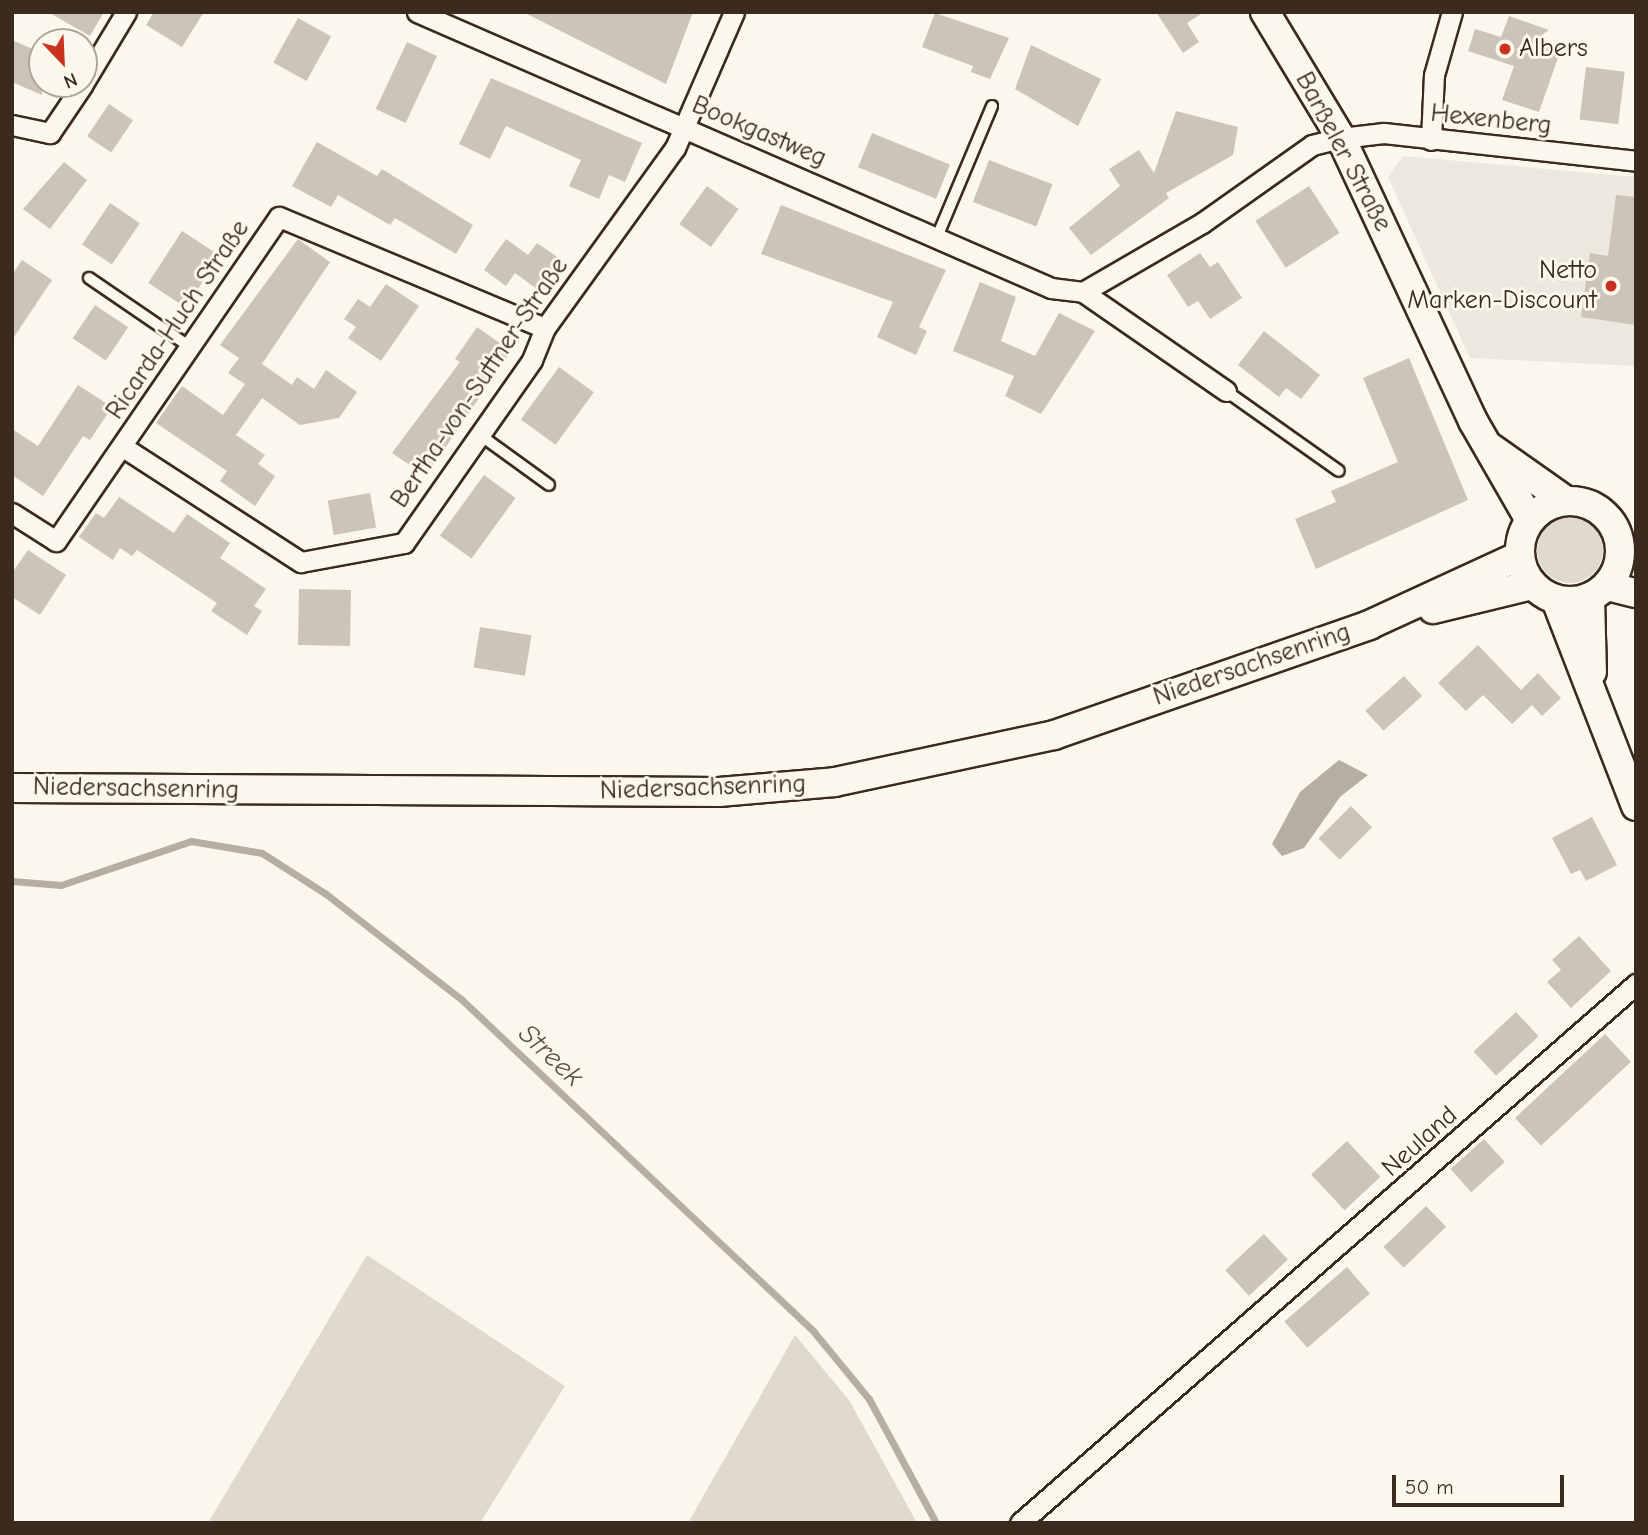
<!DOCTYPE html>
<html>
<head>
<meta charset="utf-8">
<style>
  body { margin:0 }
  #map { position:relative; width:1648px; height:1535px; overflow:hidden; background:#fbf7ec; font-family:"Comic Neue",sans-serif }
  div>[style] { position:absolute }
  .built>* { inset:0; background:#ede8dd }
  .green>* { inset:0; background:#dfd9ce }
  .round { border-radius:50% }
  .water>* { inset:0; background:#b6aea2 }
  .stream>* { height:7px; margin:-3.5px; padding:0 3.5px; transform-origin:3.5px; border-radius:3.5px; background:#b6aea2 }
  .building>* { inset:0; background:#ccc4b9; transform-origin:0 0 }
  .roads { filter:drop-shadow(2px 0 #3b2a1e) drop-shadow(-2px 0 #3b2a1e) drop-shadow(0 2px #3b2a1e) drop-shadow(0 -2px #3b2a1e) }
  .lane>* { height:10px; margin:-5px; padding:0 5px; transform-origin:5px; border-radius:5px; background:#fbf7ec }
  .street>* { height:19px; margin:-9.5px; padding:0 9.5px; transform-origin:9.5px; border-radius:9.5px; background:#fbf7ec }
  .secondary>* { height:28px; margin:-14px; padding:0 14px; transform-origin:14px; border-radius:14px; background:#fbf7ec }
  .secondary>.ring { margin:-14px; padding:0; box-sizing:content-box; background:none; border:28px solid #fbf7ec; border-radius:50% }
  .dots>* { width:19px; height:19px; translate:-50% -50%; box-sizing:border-box; border:4px solid #fbf7ec; border-radius:50% }
  span { translate:-50% -50%; white-space:nowrap; text-align:center; line-height:1.15; -webkit-text-stroke:6px #fbf7ec; paint-order:stroke }
  .poi-label { font-size:26px; color:#3b2a1e }
  .left { translate:0 -50%; text-align:left }
  .right { translate:-100% -50%; text-align:right }
  .street-label { font-size:26px; color:#3b2a1e }
  .water-label { font-size:28px; color:#605246; font-style:italic }
  .frame { position:absolute; inset:0; border:14px solid #3b2a1e; pointer-events:none }
  .north { position:absolute; left:28px; top:28px; width:70px; height:70px; box-sizing:border-box; background:#fbf7ec; border:2px solid #aea59a; border-radius:50%; rotate:157deg; font-size:19px; font-weight:700; line-height:28px; text-align:center; color:#3b2a1e }
  .north::after { content:''; display:block; margin:auto; width:24px; height:32px; background:#c8321e; clip-path:polygon(50% 0,100% 100%,50% 72%,0 100%) }
  .scale { position:absolute; left:1392px; top:1475px; width:172px; height:32px; box-sizing:border-box; border:4px solid #3b2a1e; border-top:0; padding-left:9px; font-size:21px; line-height:24px; white-space:nowrap; color:#3b2a1e; -webkit-text-stroke:5px #fbf7ec; paint-order:stroke }
</style>
</head>
<body>
<div id="map">
  <div class="built">
    <i style="clip-path:polygon(1403px 156px,1636px 177px,1636px 366px,1470px 358px,1388px 177px)"></i>
  </div>
  <div class="green">
    <i class="round" style="left:1537px;top:517px;width:66px;height:66px"></i>
    <i style="clip-path:polygon(367px 1255px,565px 1386px,480px 1523px,208px 1523px)"></i>
    <i style="clip-path:polygon(795px 1335px,849px 1400px,917px 1523px,688px 1523px)"></i>
  </div>
  <div class="water">
    <i style="clip-path:polygon(1339px 760px,1368px 775px,1340px 797px,1304px 848px,1282px 856px,1272px 844px,1300px 792px)"></i>
  </div>
  <div class="stream">
    <i style="left:12px;top:881px;width:49px;rotate:4.7deg"></i>
    <i style="left:61px;top:885px;width:137px;rotate:-18.7deg"></i>
    <i style="left:191px;top:841px;width:72px;rotate:9.6deg"></i>
    <i style="left:262px;top:853px;width:76px;rotate:32.6deg"></i>
    <i style="left:326px;top:894px;width:171px;rotate:37.9deg"></i>
    <i style="left:461px;top:999px;width:485px;rotate:43.3deg"></i>
    <i style="left:814px;top:1332px;width:87px;rotate:50.6deg"></i>
    <i style="left:869px;top:1399px;width:141px;rotate:61.6deg"></i>
  </div>
  <div class="building">
    <i style="clip-path:polygon(48px 12px,104px 12px,90px 36px)"></i>
    <i style="clip-path:polygon(154px 12px,204px 12px,182px 47px,146px 25px)"></i>
    <i style="clip-path:polygon(523px 12px,693px 12px,666px 84px)"></i>
    <i style="clip-path:polygon(1156px 12px,1204px 12px,1187px 23px,1199px 42px,1183px 53px)"></i>
    <i style="clip-path:polygon(935px 13px,1009px 38px,990px 79px,971px 72px,973px 66px,922px 47px)"></i>
    <i style="clip-path:polygon(1509px 16px,1549px 30px,1532px 42px,1560px 52px,1539px 112px,1502px 100px,1514px 66px,1468px 51px,1475px 29px,1501px 37px)"></i>
    <i style="left:298px;top:18px;width:38px;height:51px;rotate:29deg"></i>
    <i style="clip-path:polygon(12px 40px,42px 53px,42px 95px,12px 82px)"></i>
    <i style="left:407px;top:42px;width:33px;height:74px;rotate:25deg"></i>
    <i style="clip-path:polygon(1031px 45px,1101px 79px,1078px 126px,1015px 89px)"></i>
    <i style="left:1586px;top:67px;width:39px;height:53px;rotate:7deg"></i>
    <i style="clip-path:polygon(491px 78px,642px 143px,625px 182px,609px 175px,599px 199px,569px 186px,581px 160px,506px 126px,490px 159px,459px 144px)"></i>
    <i style="left:109px;top:104px;width:29px;height:39px;rotate:34deg"></i>
    <i style="clip-path:polygon(1176px 111px,1238px 127px,1233px 155px,1166px 193px,1169px 198px,1091px 255px,1069px 228px,1120px 186px,1109px 169px,1139px 150px,1154px 173px)"></i>
    <i style="left:872px;top:133px;width:84px;height:37px;rotate:22deg"></i>
    <i style="clip-path:polygon(317px 142px,377px 176px,382px 169px,473px 225px,456px 254px,395px 218px,390px 225px,338px 195px,331px 207px,292px 186px)"></i>
    <i style="left:989px;top:160px;width:68px;height:45px;rotate:21deg"></i>
    <i style="clip-path:polygon(64px 162px,87px 180px,50px 229px,23px 209px)"></i>
    <i style="left:707px;top:186px;width:39px;height:47px;rotate:36deg"></i>
    <i style="left:1309px;top:186px;width:56px;height:64px;rotate:57deg"></i>
    <i style="clip-path:polygon(1616px 195px,1636px 197px,1636px 325px,1581px 317px,1590px 253px,1608px 256px)"></i>
    <i style="left:110px;top:203px;width:36px;height:50px;rotate:34deg"></i>
    <i style="clip-path:polygon(781px 205px,946px 270px,919px 327px,927px 331px,916px 355px,877px 337px,893px 302px,761px 254px)"></i>
    <i style="left:182px;top:231px;width:45px;height:62px;rotate:33deg"></i>
    <i style="clip-path:polygon(298px 239px,330px 262px,262px 364px,292px 385px,297px 377px,314px 389px,326px 370px,357px 392px,339px 418px,300px 425px,262px 398px,236px 435px,265px 455px,258px 464px,275px 476px,255px 506px,220px 481px,227px 471px,156px 423px,182px 386px,223px 415px,245px 384px,228px 373px,239px 358px,220px 345px)"></i>
    <i style="clip-path:polygon(506px 239px,528px 255px,537px 243px,563px 261px,541px 292px,515px 273px,506px 286px,484px 270px)"></i>
    <i style="clip-path:polygon(1200px 253px,1210px 267px,1218px 262px,1242px 298px,1210px 319px,1198px 301px,1188px 307px,1167px 275px)"></i>
    <i style="clip-path:polygon(22px 260px,52px 280px,12px 340px,12px 275px)"></i>
    <i style="clip-path:polygon(980px 282px,1016px 297px,1001px 341px,1035px 356px,1059px 313px,1095px 331px,1041px 414px,1005px 396px,1014px 376px,953px 351px)"></i>
    <i style="clip-path:polygon(386px 284px,419px 306px,381px 361px,348px 338px,356px 327px,344px 319px,358px 299px,370px 307px)"></i>
    <i style="left:95px;top:305px;width:40px;height:40px;rotate:34deg"></i>
    <i style="clip-path:polygon(477px 327px,511px 351px,426px 476px,392px 453px,460px 362px,455px 359px)"></i>
    <i style="clip-path:polygon(1264px 331px,1320px 375px,1301px 399px,1286px 388px,1279px 397px,1238px 365px)"></i>
    <i style="clip-path:polygon(1409px 358px,1468px 500px,1316px 569px,1295px 519px,1336px 502px,1331px 491px,1398px 462px,1363px 378px)"></i>
    <i style="left:559px;top:367px;width:43px;height:65px;rotate:36deg"></i>
    <i style="clip-path:polygon(78px 385px,112px 407px,90px 440px,83px 436px,43px 496px,12px 475px,12px 429px,38px 446px)"></i>
    <i style="left:484px;top:475px;width:39px;height:75px;rotate:36deg"></i>
    <i style="left:370px;top:493px;width:35px;height:43px;rotate:80deg"></i>
    <i style="clip-path:polygon(119px 497px,174px 533px,187px 514px,230px 543px,220px 558px,266px 589px,254px 606px,262px 611px,247px 635px,211px 611px,217px 603px,137px 550px,132px 556px,120px 548px,113px 560px,79px 537px,96px 513px,104px 518px)"></i>
    <i style="clip-path:polygon(28px 550px,66px 575px,40px 615px,12px 597px,12px 573px)"></i>
    <i style="left:299px;top:589px;width:52px;height:56px;rotate:1deg"></i>
    <i style="left:480px;top:627px;width:52px;height:41px;rotate:9deg"></i>
    <i style="clip-path:polygon(1478px 645px,1521px 690px,1538px 673px,1561px 698px,1542px 716px,1532px 705px,1512px 724px,1483px 695px,1466px 711px,1438px 683px)"></i>
    <i style="left:1404px;top:676px;width:27px;height:52px;rotate:48deg"></i>
    <i style="left:1351px;top:806px;width:30px;height:46px;rotate:45deg"></i>
    <i style="clip-path:polygon(1592px 817px,1617px 865px,1586px 881px,1580px 870px,1571px 874px,1552px 838px)"></i>
    <i style="clip-path:polygon(1579px 936px,1611px 971px,1571px 1008px,1547px 982px,1561px 970px,1552px 960px)"></i>
    <i style="left:1516px;top:1012px;width:33px;height:58px;rotate:47deg"></i>
    <i style="left:1605px;top:1034px;width:38px;height:123px;rotate:47deg"></i>
    <i style="left:1484px;top:1139px;width:31px;height:45px;rotate:48deg"></i>
    <i style="left:1347px;top:1141px;width:49px;height:49px;rotate:47deg"></i>
    <i style="left:1426px;top:1206px;width:29px;height:59px;rotate:46deg"></i>
    <i style="left:1264px;top:1234px;width:35px;height:53px;rotate:47deg"></i>
    <i style="left:1347px;top:1267px;width:35px;height:83px;rotate:49deg"></i>
  </div>
  <div class="roads">
    <div class="lane">
      <i style="left:937px;top:237px;width:142px;rotate:-67.2deg"></i>
      <i style="left:89px;top:278px;width:122px;rotate:34.3deg"></i>
      <i style="left:1226px;top:391px;width:138px;rotate:35.3deg"></i>
      <i style="left:480px;top:435px;width:85px;rotate:35.9deg"></i>
    </div>
    <div class="street">
      <i style="left:417px;top:12px;width:691px;rotate:23.52deg"></i>
      <i style="left:1051px;top:288px;width:32px;rotate:7deg"></i>
      <i style="left:1083px;top:292px;width:174px;rotate:34.7deg"></i>
      <i style="left:84px;top:82px;width:82px;rotate:-59deg"></i>
      <i style="left:12px;top:125px;width:39px;rotate:12deg"></i>
      <i style="left:50px;top:133px;width:59px;rotate:-56deg"></i>
      <i style="left:1431px;top:140px;width:65px;rotate:-87.4deg"></i>
      <i style="left:1434px;top:75px;width:66px;rotate:-74.1deg"></i>
      <i style="left:1083px;top:292px;width:138px;rotate:-30.1deg"></i>
      <i style="left:1202px;top:223px;width:135px;rotate:-35.3deg"></i>
      <i style="left:1312px;top:145px;width:30px;rotate:-14deg"></i>
      <i style="left:1341px;top:138px;width:43px;rotate:-6.6deg"></i>
      <i style="left:1384px;top:133px;width:254px;rotate:6.3deg"></i>
      <i style="left:123px;top:447px;width:212px;rotate:32.9deg"></i>
      <i style="left:301px;top:562px;width:105px;rotate:-10.5deg"></i>
      <i style="left:404px;top:543px;width:223px;rotate:-55deg"></i>
      <i style="left:532px;top:360px;width:35px;rotate:-68deg"></i>
      <i style="left:545px;top:328px;width:222px;rotate:-54.2deg"></i>
      <i style="left:675px;top:148px;width:148px;rotate:-66.5deg"></i>
      <i style="left:12px;top:513px;width:52px;rotate:32.5deg"></i>
      <i style="left:56px;top:541px;width:393px;rotate:-55.5deg"></i>
      <i style="left:279px;top:217px;width:288px;rotate:22.7deg"></i>
      <i style="left:1020px;top:1523px;width:819px;rotate:-41.19deg"></i>
    </div>
    <div class="secondary">
      <i style="left:1265px;top:12px;width:147px;rotate:58.9deg"></i>
      <i style="left:1341px;top:138px;width:312px;rotate:65deg"></i>
      <i style="left:1473px;top:421px;width:114px;rotate:60.1deg"></i>
      <i style="left:1491px;top:448px;width:92px;rotate:35.2deg"></i>
      <i class="ring" style="left:1520px;top:501px;width:72px;height:72px"></i>
      <i style="left:1607px;top:586px;width:30px;rotate:14deg"></i>
      <i style="left:1590px;top:597px;width:75px;rotate:88.5deg"></i>
      <i style="left:1556px;top:600px;width:221px;rotate:68.8deg"></i>
      <i style="left:1433px;top:609px;width:102px;rotate:-13.6deg"></i>
      <i style="left:12px;top:788px;width:707px;rotate:0.32deg"></i>
      <i style="left:719px;top:792px;width:116px;rotate:-4.9deg"></i>
      <i style="left:835px;top:782px;width:224px;rotate:-12.1deg"></i>
      <i style="left:1054px;top:735px;width:334px;rotate:-19.2deg"></i>
      <i style="left:1369px;top:625px;width:165px;rotate:-24.7deg"></i>
    </div>
  </div>
  <div class="dots">
    <i style="left:1505px;top:49px;background:#c8321e"></i>
    <i style="left:1611px;top:286px;background:#c8321e"></i>
  </div>
  <div class="poi-label">
    <span class="left" style="left:1519px;top:49px">Albers</span>
    <span class="right" style="left:1597px;top:286px">Netto<br>Marken-Discount</span>
  </div>
  <div class="street-label">
    <span style="left:1491px;top:120px;rotate:6deg">Hexenberg</span>
    <span style="left:759px;top:132px;rotate:23deg">Bookgastweg</span>
    <span style="left:1343px;top:152px;rotate:62deg">Barßeler Straße</span>
    <span style="left:178px;top:320px;rotate:-56deg">Ricarda-Huch Straße</span>
    <span style="left:480px;top:383px;rotate:-56deg">Bertha-von-Suttner-Straße</span>
    <span style="left:1252px;top:665px;rotate:-19deg">Niedersachsenring</span>
    <span style="left:703px;top:788px;rotate:-2deg">Niedersachsenring</span>
    <span style="left:136px;top:789px;rotate:1deg">Niedersachsenring</span>
    <span style="left:1420px;top:1142px;rotate:-42deg">Neuland</span>
  </div>
  <div class="water-label">
    <span style="left:551px;top:1055px;rotate:43deg">Streek</span>
  </div>
  <div class="frame"></div>
  <div class="north">N</div>
  <div class="scale">50 m</div>
</div>
</body>
</html>
